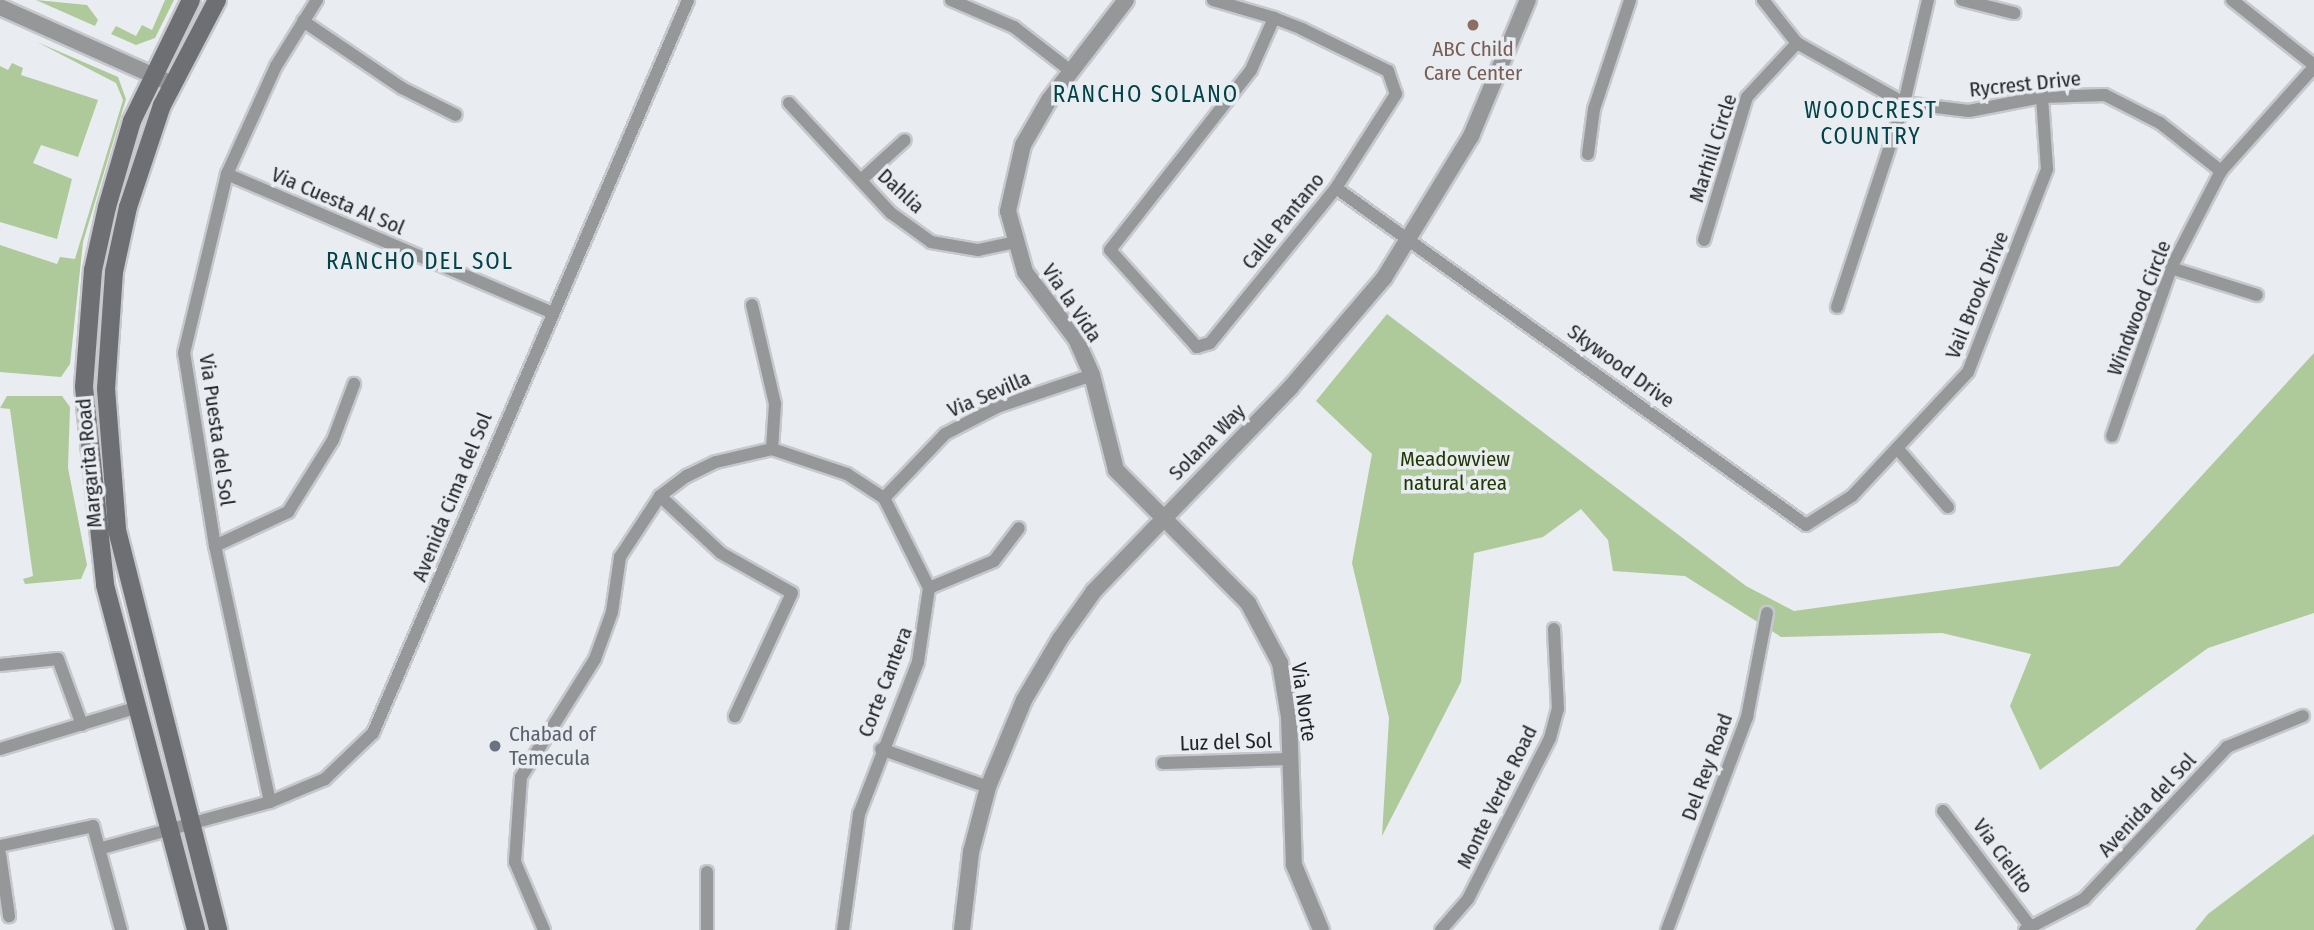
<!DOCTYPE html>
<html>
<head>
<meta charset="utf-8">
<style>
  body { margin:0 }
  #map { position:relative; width:2314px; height:930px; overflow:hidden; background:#e9ecf1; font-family:"Fira Sans Condensed",sans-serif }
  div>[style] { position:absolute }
  .green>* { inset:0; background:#aec99a }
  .roads { filter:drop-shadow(2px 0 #c6c8cd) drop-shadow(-2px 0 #c6c8cd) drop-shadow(0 2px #c6c8cd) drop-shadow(0 -2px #c6c8cd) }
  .minor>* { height:12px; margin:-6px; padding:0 6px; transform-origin:6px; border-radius:6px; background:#969799 }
  .tertiary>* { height:16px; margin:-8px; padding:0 8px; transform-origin:8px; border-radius:8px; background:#969799 }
  .secondary>* { height:18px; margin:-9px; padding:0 9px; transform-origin:9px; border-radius:9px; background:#6d6f72 }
  .dots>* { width:19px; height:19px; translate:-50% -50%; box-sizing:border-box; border:4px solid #e9ecf1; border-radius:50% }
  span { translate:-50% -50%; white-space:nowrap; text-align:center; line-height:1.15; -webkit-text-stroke:7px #e9ecf1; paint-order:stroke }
  .education-label { font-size:21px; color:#785e54 }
  .street-label { font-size:21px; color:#242527 }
  .park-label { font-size:21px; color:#203903 }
  .worship-label { font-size:21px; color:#5b616d }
  .left { translate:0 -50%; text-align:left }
  .neighbourhood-label { font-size:23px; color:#004348; letter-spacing:2px }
</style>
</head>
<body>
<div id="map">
  <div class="green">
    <i style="clip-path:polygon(36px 0,87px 5px,98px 20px,95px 26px)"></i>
    <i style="clip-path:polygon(165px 0,174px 0,155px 38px,136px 45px,111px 34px,116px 26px,136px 36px,142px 25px,152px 30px)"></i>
    <i style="clip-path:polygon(37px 42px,118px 77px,126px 99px,83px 242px,70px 364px,61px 377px,0 372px,0 245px,57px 264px,60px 257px,75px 259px,123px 100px,116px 83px)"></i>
    <i style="clip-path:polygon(12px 63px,23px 68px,21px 75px,98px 100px,78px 157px,41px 145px,33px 163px,72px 179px,57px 239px,0 222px,0 66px,8px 70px)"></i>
    <i style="clip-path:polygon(1387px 314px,1746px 586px,1794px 611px,2119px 566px,2314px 353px,2314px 613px,2208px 648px,2040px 770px,2010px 706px,2031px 654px,1942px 633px,1781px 637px,1685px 576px,1613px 571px,1608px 540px,1581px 509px,1543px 537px,1474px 553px,1461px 682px,1382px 836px,1389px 718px,1352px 563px,1372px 454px,1316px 401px)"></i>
    <i style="clip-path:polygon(7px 396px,62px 396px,70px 407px,68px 468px,87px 565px,81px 579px,25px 584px,23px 579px,33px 576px,10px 409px,0 408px)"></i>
    <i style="clip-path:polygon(2314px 834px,2314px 930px,2195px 930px,2208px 914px)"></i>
  </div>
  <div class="roads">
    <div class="minor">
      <i style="left:951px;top:0;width:69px;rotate:23.2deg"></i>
      <i style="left:1014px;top:27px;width:73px;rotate:37.8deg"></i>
      <i style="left:1213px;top:0;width:64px;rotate:16.4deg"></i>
      <i style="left:1274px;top:18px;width:30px;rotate:21deg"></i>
      <i style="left:1302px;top:29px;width:96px;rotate:26deg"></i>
      <i style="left:1388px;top:71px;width:24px;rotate:71deg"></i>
      <i style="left:1396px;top:94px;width:112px;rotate:122.6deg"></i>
      <i style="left:1336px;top:188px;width:200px;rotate:129.1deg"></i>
      <i style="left:1210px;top:343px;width:14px;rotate:163deg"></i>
      <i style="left:1197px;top:347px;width:130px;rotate:-131.9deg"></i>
      <i style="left:1110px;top:250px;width:229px;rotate:-51.9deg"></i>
      <i style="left:1251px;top:70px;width:57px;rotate:-66.1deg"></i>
      <i style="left:1763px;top:0;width:55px;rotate:51.7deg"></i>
      <i style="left:1797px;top:43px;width:123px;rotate:29.3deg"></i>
      <i style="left:1904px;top:103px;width:65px;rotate:7deg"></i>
      <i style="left:1969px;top:111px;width:74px;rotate:-10.9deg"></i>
      <i style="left:2042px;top:97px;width:63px;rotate:-1.8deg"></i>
      <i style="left:2105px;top:95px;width:62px;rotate:27deg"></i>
      <i style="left:2160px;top:123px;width:78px;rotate:38.2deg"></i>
      <i style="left:1962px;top:0;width:54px;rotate:14deg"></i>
      <i style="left:2232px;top:0;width:105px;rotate:38.4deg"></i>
      <i style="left:303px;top:21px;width:120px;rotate:34.1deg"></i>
      <i style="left:402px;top:88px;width:60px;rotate:26.6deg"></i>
      <i style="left:789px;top:103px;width:150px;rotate:47.2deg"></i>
      <i style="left:891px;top:213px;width:49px;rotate:35.9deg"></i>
      <i style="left:931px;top:242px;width:48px;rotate:9.7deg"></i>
      <i style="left:978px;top:250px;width:38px;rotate:-12deg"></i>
      <i style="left:1588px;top:154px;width:45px;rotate:-82.4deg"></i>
      <i style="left:1594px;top:109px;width:115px;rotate:-71.7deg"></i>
      <i style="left:227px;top:174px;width:351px;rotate:23.1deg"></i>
      <i style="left:861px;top:180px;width:59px;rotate:-42.3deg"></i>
      <i style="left:1336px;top:188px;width:578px;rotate:35.64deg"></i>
      <i style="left:1806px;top:525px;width:54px;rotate:-32.2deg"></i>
      <i style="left:1852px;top:496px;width:170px;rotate:-46.9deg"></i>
      <i style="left:1968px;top:372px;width:218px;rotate:-68.7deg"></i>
      <i style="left:2047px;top:169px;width:72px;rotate:-94deg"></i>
      <i style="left:1704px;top:240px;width:149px;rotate:-73.3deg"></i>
      <i style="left:1747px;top:97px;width:74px;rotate:-47.2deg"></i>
      <i style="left:2171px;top:268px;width:90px;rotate:17.4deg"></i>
      <i style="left:752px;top:305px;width:102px;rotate:76.9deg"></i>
      <i style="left:775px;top:404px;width:45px;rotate:93.8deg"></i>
      <i style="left:1837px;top:307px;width:215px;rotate:-71.8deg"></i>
      <i style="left:1904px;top:103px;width:106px;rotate:-76.9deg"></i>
      <i style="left:2112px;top:436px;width:178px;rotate:-70.6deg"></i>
      <i style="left:2171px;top:268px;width:109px;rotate:-62.7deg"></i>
      <i style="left:2221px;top:171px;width:140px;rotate:-48.2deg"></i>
      <i style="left:1897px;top:448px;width:78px;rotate:49.2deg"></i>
      <i style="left:660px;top:496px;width:83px;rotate:43.1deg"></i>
      <i style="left:721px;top:553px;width:81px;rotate:29.4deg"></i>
      <i style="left:792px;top:593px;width:136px;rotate:114.9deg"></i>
      <i style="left:884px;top:498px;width:88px;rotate:-46.4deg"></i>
      <i style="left:945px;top:434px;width:59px;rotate:-27.4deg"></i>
      <i style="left:997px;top:407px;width:100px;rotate:-18.6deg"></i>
      <i style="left:215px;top:546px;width:81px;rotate:-25deg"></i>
      <i style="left:288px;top:512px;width:85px;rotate:-58deg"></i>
      <i style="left:333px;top:440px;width:60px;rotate:-69.4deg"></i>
      <i style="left:929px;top:588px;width:70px;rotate:-22.6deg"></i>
      <i style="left:994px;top:561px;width:41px;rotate:-52.9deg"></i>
      <i style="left:0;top:665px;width:58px;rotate:-5.9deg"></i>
      <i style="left:58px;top:659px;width:70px;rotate:70deg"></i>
      <i style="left:0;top:749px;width:141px;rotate:-16.9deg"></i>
      <i style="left:881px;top:749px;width:114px;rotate:19.6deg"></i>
      <i style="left:1163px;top:763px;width:126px;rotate:-1.8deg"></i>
      <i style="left:270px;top:802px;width:262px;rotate:-102.1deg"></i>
      <i style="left:215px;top:546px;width:195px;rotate:-99.1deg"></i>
      <i style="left:184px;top:353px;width:184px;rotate:-76.5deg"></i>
      <i style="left:227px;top:174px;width:119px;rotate:-65.6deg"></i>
      <i style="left:276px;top:66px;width:78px;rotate:-58.2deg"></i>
      <i style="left:1943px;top:811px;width:144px;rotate:52.9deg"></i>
      <i style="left:0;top:846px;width:95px;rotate:-12.1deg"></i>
      <i style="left:93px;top:826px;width:108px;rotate:74.9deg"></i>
      <i style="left:102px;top:848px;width:174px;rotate:-15.3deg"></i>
      <i style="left:270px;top:802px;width:60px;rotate:-22.7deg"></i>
      <i style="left:325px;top:779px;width:66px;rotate:-43.8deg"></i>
      <i style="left:373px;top:733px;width:798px;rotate:-66.74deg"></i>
      <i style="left:0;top:854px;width:63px;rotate:81.7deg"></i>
      <i style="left:707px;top:872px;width:58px;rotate:90deg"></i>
      <i style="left:544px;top:930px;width:74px;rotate:-113.1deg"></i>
      <i style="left:515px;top:862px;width:85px;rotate:-86deg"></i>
      <i style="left:521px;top:777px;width:139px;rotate:-57.9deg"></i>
      <i style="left:595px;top:659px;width:50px;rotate:-70.1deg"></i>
      <i style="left:612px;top:612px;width:56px;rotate:-81.7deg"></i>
      <i style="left:620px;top:557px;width:73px;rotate:-56.7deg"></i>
      <i style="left:660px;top:496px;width:34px;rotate:-37deg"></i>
      <i style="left:687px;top:476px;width:32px;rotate:-26deg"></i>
      <i style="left:716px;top:462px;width:57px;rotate:-13.1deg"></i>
      <i style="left:772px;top:449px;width:79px;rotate:18.4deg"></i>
      <i style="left:847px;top:474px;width:44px;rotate:33deg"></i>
      <i style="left:884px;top:498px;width:101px;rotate:63.4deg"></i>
      <i style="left:929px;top:588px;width:75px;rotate:98.5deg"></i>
      <i style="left:918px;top:662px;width:163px;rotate:111.2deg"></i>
      <i style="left:859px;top:814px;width:117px;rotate:97.9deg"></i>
      <i style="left:1441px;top:930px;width:41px;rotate:-48.9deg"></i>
      <i style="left:1468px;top:899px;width:181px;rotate:-63deg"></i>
      <i style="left:1550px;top:738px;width:30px;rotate:-75deg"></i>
      <i style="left:1558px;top:709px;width:80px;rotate:-92.9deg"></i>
      <i style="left:1667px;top:930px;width:228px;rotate:-69.4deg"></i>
      <i style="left:1747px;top:717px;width:106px;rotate:-79.1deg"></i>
      <i style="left:2025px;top:930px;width:67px;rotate:-27.7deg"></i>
      <i style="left:2084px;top:899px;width:209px;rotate:-46.7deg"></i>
      <i style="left:2227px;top:747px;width:82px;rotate:-22.2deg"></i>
    </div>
    <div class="tertiary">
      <i style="left:1126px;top:0;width:126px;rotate:127.6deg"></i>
      <i style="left:1049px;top:100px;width:52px;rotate:120deg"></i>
      <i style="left:1023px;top:145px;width:68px;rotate:102.8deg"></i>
      <i style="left:1008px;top:211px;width:63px;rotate:74.4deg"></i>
      <i style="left:1025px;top:272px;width:84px;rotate:52.7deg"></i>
      <i style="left:1076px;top:339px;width:39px;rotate:66deg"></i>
      <i style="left:1092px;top:375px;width:98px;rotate:75.8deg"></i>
      <i style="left:1116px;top:470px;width:187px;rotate:45.2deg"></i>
      <i style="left:1248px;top:603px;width:68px;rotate:61.9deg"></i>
      <i style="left:1280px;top:663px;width:55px;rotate:80.5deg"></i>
      <i style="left:1289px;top:717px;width:148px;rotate:88.1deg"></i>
      <i style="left:1294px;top:865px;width:70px;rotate:67.4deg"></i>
      <i style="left:0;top:7px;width:188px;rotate:24.1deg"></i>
      <i style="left:962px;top:930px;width:79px;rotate:-83.4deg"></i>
      <i style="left:971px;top:852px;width:67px;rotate:-75.3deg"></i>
      <i style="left:988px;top:787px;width:94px;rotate:-67.5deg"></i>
      <i style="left:1024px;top:700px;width:71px;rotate:-59.5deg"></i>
      <i style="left:1060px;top:639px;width:59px;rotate:-54.7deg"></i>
      <i style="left:1094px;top:591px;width:282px;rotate:-46deg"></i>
      <i style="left:1290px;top:388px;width:145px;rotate:-49.5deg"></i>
      <i style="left:1384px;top:278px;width:167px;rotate:-58.5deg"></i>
      <i style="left:1471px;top:136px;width:147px;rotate:-67.3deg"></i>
    </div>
    <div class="secondary">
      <i style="left:191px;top:0;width:135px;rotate:116deg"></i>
      <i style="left:132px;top:121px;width:90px;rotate:106.2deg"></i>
      <i style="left:107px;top:207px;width:65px;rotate:102.5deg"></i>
      <i style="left:93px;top:270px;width:117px;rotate:94.4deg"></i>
      <i style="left:84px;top:387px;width:199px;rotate:83.9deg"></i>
      <i style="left:105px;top:585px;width:357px;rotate:75.2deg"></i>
      <i style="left:217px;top:0;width:119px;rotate:117.6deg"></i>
      <i style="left:162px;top:105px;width:108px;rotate:108.4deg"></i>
      <i style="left:128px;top:207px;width:66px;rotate:102.2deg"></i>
      <i style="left:114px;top:272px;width:117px;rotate:93.9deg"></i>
      <i style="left:106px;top:389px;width:141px;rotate:85.5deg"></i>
      <i style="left:117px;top:530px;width:413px;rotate:75.8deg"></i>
    </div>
  </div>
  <div class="dots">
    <i style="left:1473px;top:25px;background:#8d6e63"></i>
    <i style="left:495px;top:746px;background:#6b7280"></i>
  </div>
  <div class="education-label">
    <span style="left:1473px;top:61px">ABC Child<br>Care Center</span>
  </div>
  <div class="street-label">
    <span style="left:2025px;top:84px;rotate:-6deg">Rycrest Drive</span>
    <span style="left:1713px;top:148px;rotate:-72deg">Marhill Circle</span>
    <span style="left:901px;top:191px;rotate:43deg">Dahlia</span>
    <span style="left:338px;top:201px;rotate:23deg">Via Cuesta Al Sol</span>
    <span style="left:1283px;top:221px;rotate:-51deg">Calle Pantano</span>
    <span style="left:1977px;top:295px;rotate:-68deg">Vail Brook Drive</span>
    <span style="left:1072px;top:303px;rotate:56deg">Via la Vida</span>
    <span style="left:2139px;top:308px;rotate:-69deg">Windwood Circle</span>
    <span style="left:1621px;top:366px;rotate:36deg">Skywood Drive</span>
    <span style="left:989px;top:394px;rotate:-23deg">Via Sevilla</span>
    <span style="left:217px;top:430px;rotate:82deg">Via Puesta del Sol</span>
    <span style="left:1207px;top:442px;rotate:-45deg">Solana Way</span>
    <span style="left:89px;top:463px;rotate:-95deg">Margarita Road</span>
    <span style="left:452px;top:497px;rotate:-68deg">Avenida Cima del Sol</span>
    <span style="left:885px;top:682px;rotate:-69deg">Corte Cantera</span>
    <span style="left:1304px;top:702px;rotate:82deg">Via Norte</span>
    <span style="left:1226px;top:742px;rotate:-2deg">Luz del Sol</span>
    <span style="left:1707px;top:767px;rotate:-70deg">Del Rey Road</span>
    <span style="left:1497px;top:797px;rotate:-64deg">Monte Verde Road</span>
    <span style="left:2147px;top:805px;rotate:-47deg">Avenida del Sol</span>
    <span style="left:2003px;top:856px;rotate:54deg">Via Cielito</span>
  </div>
  <div class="park-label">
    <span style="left:1455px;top:471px">Meadowview<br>natural area</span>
  </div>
  <div class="worship-label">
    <span class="left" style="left:509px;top:746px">Chabad of<br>Temecula</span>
  </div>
  <div class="neighbourhood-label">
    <span style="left:1146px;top:94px">RANCHO SOLANO</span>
    <span style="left:1871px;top:123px">WOODCREST<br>COUNTRY</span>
    <span style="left:420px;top:261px">RANCHO DEL SOL</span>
  </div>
</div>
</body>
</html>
